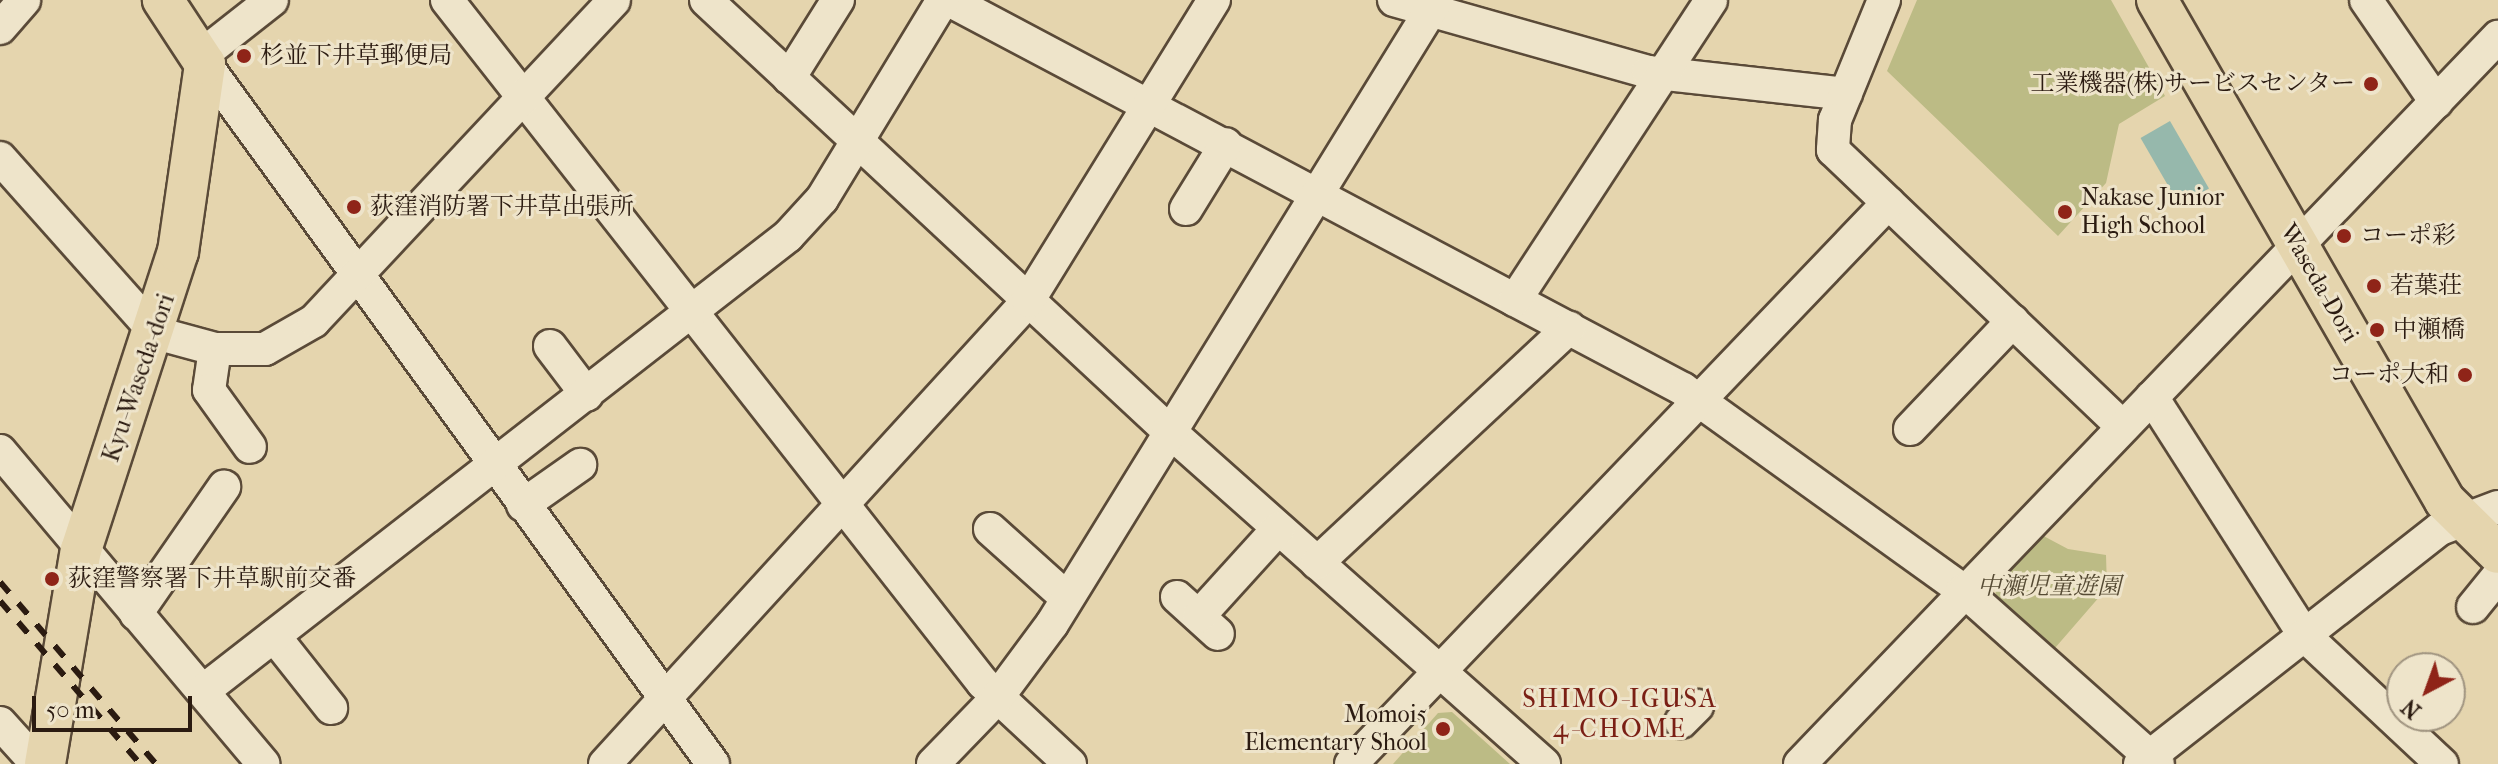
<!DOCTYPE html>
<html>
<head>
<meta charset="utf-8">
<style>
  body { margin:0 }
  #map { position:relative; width:2498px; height:764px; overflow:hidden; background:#e5d5ae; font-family:"IM FELL French Canon","Noto Serif JP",serif }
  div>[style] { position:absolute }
  .green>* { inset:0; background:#bcbb85 }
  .water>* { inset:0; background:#96b8ac; transform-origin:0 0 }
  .roads { filter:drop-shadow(2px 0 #5a4a38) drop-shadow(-2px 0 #5a4a38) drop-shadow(0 2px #5a4a38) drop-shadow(0 -2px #5a4a38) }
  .minor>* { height:32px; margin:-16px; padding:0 16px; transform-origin:16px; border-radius:16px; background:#eee4ca }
  .major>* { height:40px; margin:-20px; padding:0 20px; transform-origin:20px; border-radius:20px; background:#e5d5ae }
  .rail>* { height:6px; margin-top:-3px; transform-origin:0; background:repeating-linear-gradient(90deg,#2b1b11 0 14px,transparent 0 28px) }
  .dots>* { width:22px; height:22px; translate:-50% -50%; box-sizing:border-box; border:4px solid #eee4ca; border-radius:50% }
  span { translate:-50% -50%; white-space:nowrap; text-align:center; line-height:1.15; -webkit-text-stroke:6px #eee4ca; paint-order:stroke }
  .poi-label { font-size:24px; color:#2b1b11 }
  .left { translate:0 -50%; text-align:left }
  .right { translate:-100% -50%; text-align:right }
  .street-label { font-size:24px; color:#2b1b11 }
  .park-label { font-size:24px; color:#564b34; font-style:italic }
  .neighbourhood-label { font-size:26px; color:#7a1f14; letter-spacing:2px }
  .north { position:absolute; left:2386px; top:652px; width:80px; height:80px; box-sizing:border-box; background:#eee4ca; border:2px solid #a09480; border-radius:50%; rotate:221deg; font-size:22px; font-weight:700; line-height:32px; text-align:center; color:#2b1b11 }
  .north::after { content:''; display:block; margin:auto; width:28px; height:36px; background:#8f2418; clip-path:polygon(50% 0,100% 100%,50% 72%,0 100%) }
  .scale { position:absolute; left:32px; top:696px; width:160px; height:36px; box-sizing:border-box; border:4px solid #2b1b11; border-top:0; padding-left:10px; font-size:24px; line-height:28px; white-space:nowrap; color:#2b1b11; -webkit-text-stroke:6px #eee4ca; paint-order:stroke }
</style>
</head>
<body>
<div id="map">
  <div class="green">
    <i style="clip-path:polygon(1917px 0,2111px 0,2165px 96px,2119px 124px,2106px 183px,2058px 236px,1887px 71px)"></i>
    <i style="clip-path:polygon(2036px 532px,2068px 549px,2106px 555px,2107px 588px,2055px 648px,1996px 598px,1995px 575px)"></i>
    <i style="clip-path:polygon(1452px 712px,1510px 764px,1393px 764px,1438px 713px)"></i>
  </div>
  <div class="water">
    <i style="left:2170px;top:121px;width:78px;height:34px;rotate:60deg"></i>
  </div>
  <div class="roads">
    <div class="minor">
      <i style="left:447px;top:0;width:868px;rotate:51.88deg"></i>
      <i style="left:983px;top:683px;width:119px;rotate:43deg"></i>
      <i style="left:706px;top:0;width:631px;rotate:42.95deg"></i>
      <i style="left:1168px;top:430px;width:503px;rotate:41.61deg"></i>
      <i style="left:949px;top:0;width:831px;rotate:27.92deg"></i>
      <i style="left:1683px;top:389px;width:345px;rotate:35.7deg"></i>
      <i style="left:1963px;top:590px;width:261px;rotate:41.7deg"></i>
      <i style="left:1394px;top:0;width:264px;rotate:15.8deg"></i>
      <i style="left:1648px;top:72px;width:199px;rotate:6.3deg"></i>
      <i style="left:1884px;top:0;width:130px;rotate:112.2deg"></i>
      <i style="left:1835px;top:120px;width:30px;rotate:94deg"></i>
      <i style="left:1833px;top:150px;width:401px;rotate:43.7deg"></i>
      <i style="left:2366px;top:0;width:124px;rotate:55.5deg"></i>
      <i style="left:0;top:28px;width:37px;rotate:-49deg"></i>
      <i style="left:202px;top:55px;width:89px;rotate:-38.2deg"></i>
      <i style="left:205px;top:64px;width:865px;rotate:54.03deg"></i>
      <i style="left:789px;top:78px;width:92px;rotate:-57.9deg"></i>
      <i style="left:0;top:158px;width:234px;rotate:48.3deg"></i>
      <i style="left:156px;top:333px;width:61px;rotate:15.2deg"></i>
      <i style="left:215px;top:349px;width:50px"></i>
      <i style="left:265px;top:349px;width:56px;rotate:-29.7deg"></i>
      <i style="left:314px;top:321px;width:439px;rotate:-46.9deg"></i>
      <i style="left:1186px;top:209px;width:76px;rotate:-58.4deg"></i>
      <i style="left:1515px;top:300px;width:358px;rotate:-56.8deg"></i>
      <i style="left:550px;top:346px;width:61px;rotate:52.9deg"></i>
      <i style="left:215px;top:349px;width:41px;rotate:98.3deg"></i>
      <i style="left:209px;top:390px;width:70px;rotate:54.3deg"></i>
      <i style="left:2152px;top:397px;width:282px;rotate:57.4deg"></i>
      <i style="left:2304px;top:635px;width:189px;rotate:43.1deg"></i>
      <i style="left:1910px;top:429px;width:149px;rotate:-46.4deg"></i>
      <i style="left:0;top:451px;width:409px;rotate:49.9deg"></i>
      <i style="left:523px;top:505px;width:70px;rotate:-35.1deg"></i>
      <i style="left:990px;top:529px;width:103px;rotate:41.9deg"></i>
      <i style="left:1317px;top:563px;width:345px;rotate:-43deg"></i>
      <i style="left:1177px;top:597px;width:55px;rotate:42.1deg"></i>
      <i style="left:2473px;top:607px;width:40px;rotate:-51deg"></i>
      <i style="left:136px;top:614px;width:155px;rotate:-55.3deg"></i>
      <i style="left:1199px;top:616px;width:118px;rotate:-47.8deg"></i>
      <i style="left:274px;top:636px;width:92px;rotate:51.6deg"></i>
      <i style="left:203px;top:691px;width:741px;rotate:-37.87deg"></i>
      <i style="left:788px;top:236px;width:50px;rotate:-47.4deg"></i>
      <i style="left:822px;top:199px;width:233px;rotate:-58.7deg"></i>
      <i style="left:1681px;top:722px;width:23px;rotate:-45deg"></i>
      <i style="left:0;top:723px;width:55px;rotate:47.9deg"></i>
      <i style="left:605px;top:764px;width:627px;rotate:-47.58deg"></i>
      <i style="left:1028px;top:301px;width:354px;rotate:-58.3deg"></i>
      <i style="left:933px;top:764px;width:92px;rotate:-45.9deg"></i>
      <i style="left:997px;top:698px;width:92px;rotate:-53.4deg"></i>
      <i style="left:1052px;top:624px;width:733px;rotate:-58.33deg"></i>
      <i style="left:1351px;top:764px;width:777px;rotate:-46.25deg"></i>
      <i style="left:1800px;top:764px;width:1008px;rotate:-46.17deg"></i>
      <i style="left:2140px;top:764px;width:381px;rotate:-38.1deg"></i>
      <i style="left:2440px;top:529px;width:62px;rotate:-20.8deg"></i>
    </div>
    <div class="major">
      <i style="left:2157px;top:0;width:578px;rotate:60.11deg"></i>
      <i style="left:2445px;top:501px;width:74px;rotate:44.5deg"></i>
      <i style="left:45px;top:764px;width:217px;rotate:-80.5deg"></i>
      <i style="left:81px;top:550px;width:313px;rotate:-72deg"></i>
      <i style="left:178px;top:252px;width:190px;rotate:-81.8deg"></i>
      <i style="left:205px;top:64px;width:77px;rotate:-123.3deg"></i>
    </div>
  </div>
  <div class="rail">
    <i style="left:0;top:582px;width:240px;rotate:49.4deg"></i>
    <i style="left:0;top:601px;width:215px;rotate:49.3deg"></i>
  </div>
  <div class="dots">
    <i style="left:244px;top:56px;background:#8f2418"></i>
    <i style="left:2371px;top:84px;background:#8f2418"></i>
    <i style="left:354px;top:207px;background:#8f2418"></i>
    <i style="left:2065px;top:212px;background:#8f2418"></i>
    <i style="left:2344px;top:236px;background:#8f2418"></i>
    <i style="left:2374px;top:286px;background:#8f2418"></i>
    <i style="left:2377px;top:330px;background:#8f2418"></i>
    <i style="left:2465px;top:375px;background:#8f2418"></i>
    <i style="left:52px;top:579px;background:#8f2418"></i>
    <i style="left:1443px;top:729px;background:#8f2418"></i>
  </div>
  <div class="poi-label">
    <span class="left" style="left:260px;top:56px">杉並下井草郵便局</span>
    <span class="right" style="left:2355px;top:84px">工業機器(株)サービスセンター</span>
    <span class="left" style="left:2081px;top:212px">Nakase Junior<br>High School</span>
    <span class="left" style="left:370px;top:207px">荻窪消防署下井草出張所</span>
    <span class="left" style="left:2360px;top:236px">コーポ彩</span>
    <span class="left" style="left:2390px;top:286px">若葉荘</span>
    <span class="left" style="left:2393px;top:330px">中瀬橋</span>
    <span class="right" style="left:2449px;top:375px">コーポ大和</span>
    <span class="left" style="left:68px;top:579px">荻窪警察署下井草駅前交番</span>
    <span class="right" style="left:1427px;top:729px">Momoi5<br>Elementary Shool</span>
  </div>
  <div class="street-label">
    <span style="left:2319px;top:283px;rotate:60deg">Waseda-Dori</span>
    <span style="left:139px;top:378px;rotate:-71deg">Kyu-Waseda-dori</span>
  </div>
  <div class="park-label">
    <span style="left:2049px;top:587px">中瀬児童遊園</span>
  </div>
  <div class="neighbourhood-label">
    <span style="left:1620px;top:714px">SHIMO-IGUSA<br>4-CHOME</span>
  </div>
  <div class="north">N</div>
  <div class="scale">50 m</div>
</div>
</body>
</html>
